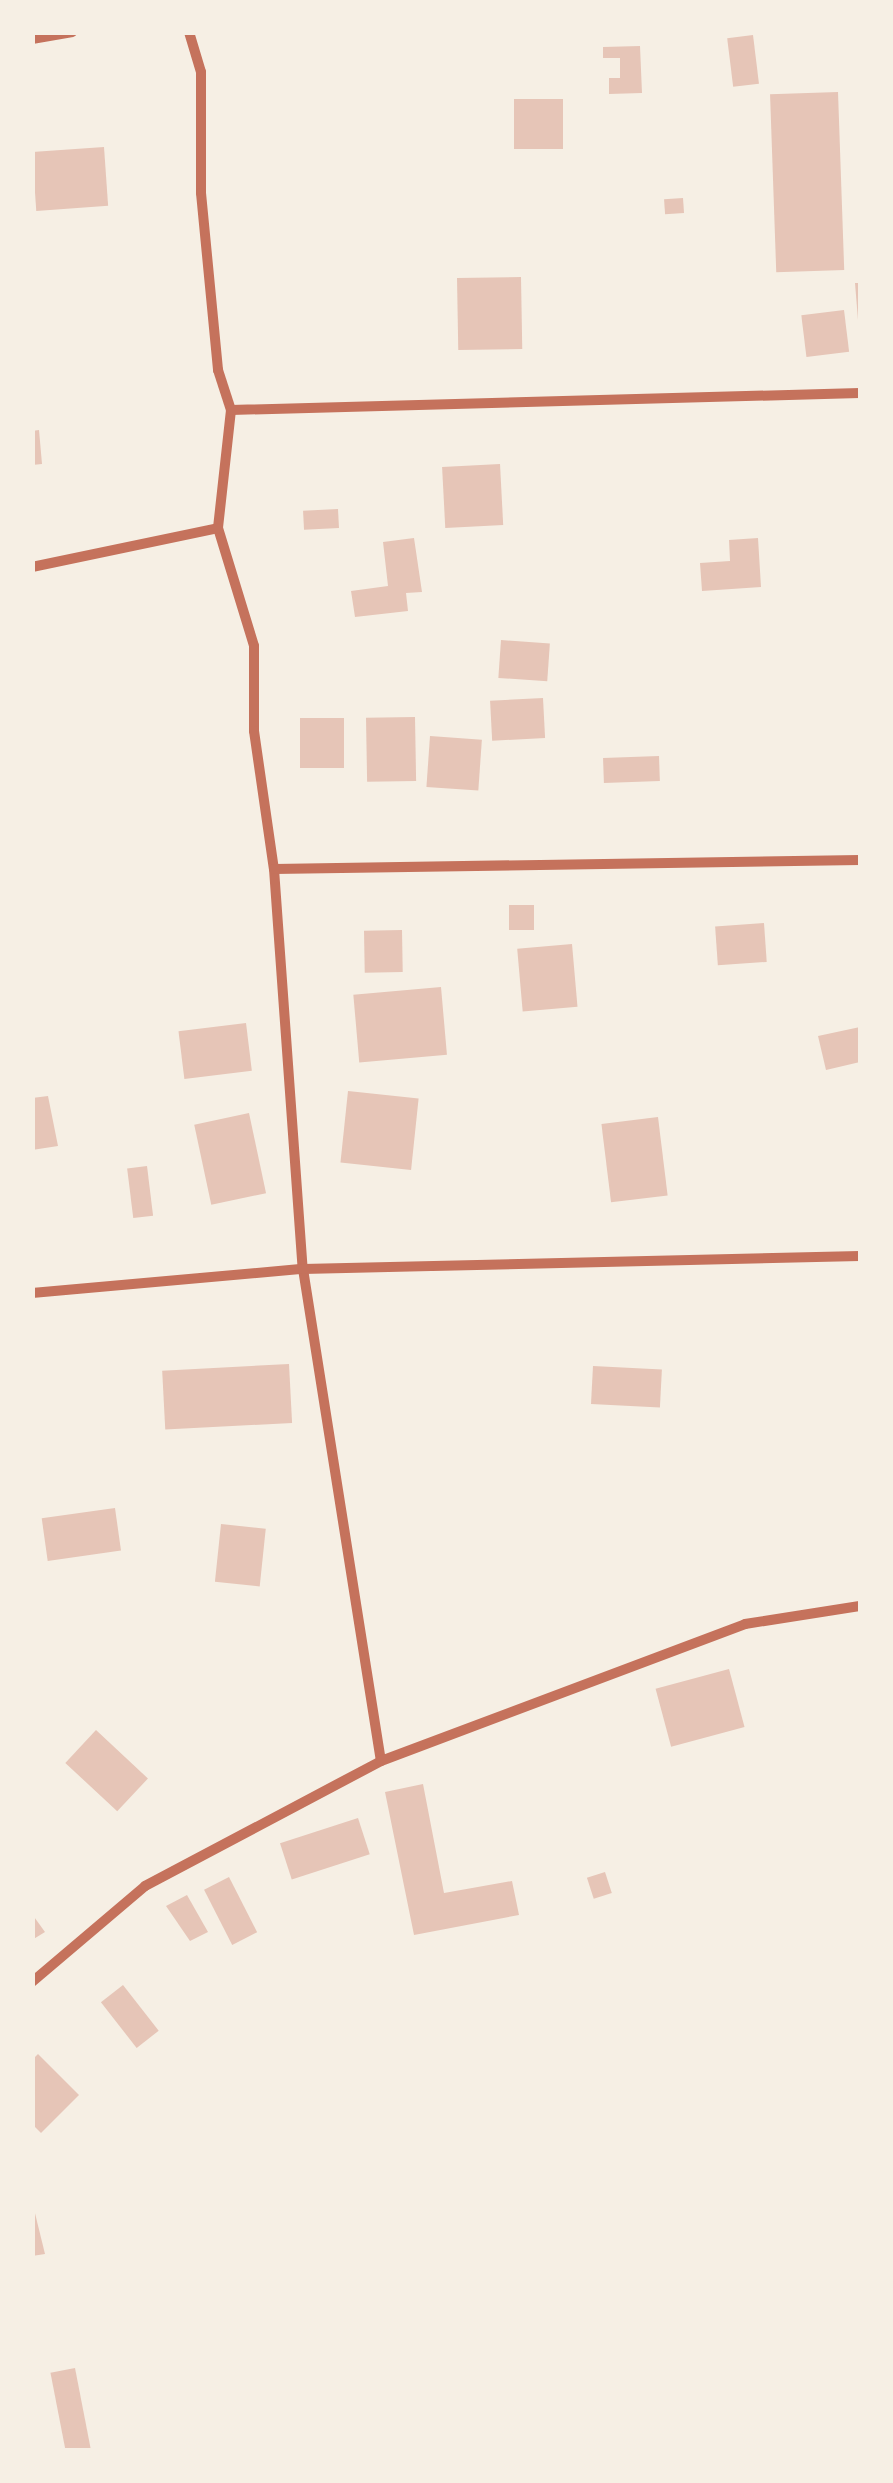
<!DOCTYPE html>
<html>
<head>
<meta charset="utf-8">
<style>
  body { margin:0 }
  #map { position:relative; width:893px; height:2483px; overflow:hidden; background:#f6efe4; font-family:"Source Sans 3",sans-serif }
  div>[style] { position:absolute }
  .building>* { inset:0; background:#e6c5b7; transform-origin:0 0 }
  .minor>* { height:10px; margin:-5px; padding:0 5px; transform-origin:5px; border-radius:5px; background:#c5725c }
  span { translate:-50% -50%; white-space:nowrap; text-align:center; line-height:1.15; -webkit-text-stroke:10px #f6efe4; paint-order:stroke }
  .frame { position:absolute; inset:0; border:35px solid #f6efe4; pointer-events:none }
</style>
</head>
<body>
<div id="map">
  <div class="building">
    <i style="left:753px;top:35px;width:49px;height:26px;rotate:83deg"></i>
    <i style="clip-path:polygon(640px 46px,642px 93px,609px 94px,609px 78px,620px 78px,620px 58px,603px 58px,603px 47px)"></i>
    <i style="left:838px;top:92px;width:178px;height:68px;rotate:88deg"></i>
    <i style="left:514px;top:99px;width:49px;height:50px"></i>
    <i style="left:104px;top:147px;width:59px;height:72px;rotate:86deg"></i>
    <i style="left:683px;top:198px;width:15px;height:19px;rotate:86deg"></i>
    <i style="left:521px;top:277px;width:72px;height:64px;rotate:89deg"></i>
    <i style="clip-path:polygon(855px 283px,860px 283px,860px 320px,858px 320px)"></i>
    <i style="left:844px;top:310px;width:42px;height:43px;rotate:83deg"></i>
    <i style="clip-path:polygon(39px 430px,42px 464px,32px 465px,32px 431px)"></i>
    <i style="left:500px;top:464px;width:61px;height:58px;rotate:87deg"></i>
    <i style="left:338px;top:509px;width:19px;height:35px;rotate:87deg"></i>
    <i style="clip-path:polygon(414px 538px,422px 592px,406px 593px,408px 611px,355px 617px,351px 591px,388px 586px,383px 542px)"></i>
    <i style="clip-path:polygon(758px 538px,761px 587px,702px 591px,700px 563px,730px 561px,729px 540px)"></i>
    <i style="left:501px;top:640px;width:49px;height:38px;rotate:4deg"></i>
    <i style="left:543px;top:698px;width:40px;height:53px;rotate:87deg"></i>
    <i style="left:415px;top:717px;width:64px;height:49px;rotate:89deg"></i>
    <i style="left:300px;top:718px;width:44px;height:50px"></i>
    <i style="left:430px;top:736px;width:52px;height:51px;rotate:4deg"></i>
    <i style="left:659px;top:756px;width:25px;height:56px;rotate:88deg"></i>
    <i style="left:509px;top:905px;width:25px;height:25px"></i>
    <i style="left:764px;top:923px;width:39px;height:49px;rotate:86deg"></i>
    <i style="left:402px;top:930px;width:42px;height:38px;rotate:89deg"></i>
    <i style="left:572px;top:944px;width:63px;height:55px;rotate:85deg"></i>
    <i style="left:441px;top:987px;width:68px;height:88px;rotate:85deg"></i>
    <i style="left:246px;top:1023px;width:48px;height:68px;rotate:83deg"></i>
    <i style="clip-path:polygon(860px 1027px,860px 1062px,826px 1070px,818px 1036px)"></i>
    <i style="left:348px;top:1091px;width:71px;height:72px;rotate:6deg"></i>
    <i style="clip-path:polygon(48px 1096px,58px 1146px,32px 1150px,32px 1098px)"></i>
    <i style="left:249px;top:1113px;width:82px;height:56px;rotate:78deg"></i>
    <i style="left:658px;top:1117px;width:79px;height:57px;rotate:83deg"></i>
    <i style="left:147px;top:1166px;width:50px;height:20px;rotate:83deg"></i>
    <i style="left:289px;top:1364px;width:59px;height:127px;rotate:87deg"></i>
    <i style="left:593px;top:1366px;width:69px;height:38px;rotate:3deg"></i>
    <i style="left:115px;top:1508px;width:43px;height:74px;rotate:82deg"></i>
    <i style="left:221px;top:1524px;width:45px;height:58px;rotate:6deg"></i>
    <i style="left:729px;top:1669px;width:60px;height:76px;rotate:75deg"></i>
    <i style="left:96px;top:1730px;width:71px;height:45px;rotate:43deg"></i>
    <i style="clip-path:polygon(423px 1784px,444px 1893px,512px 1881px,519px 1915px,414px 1935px,385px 1792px)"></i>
    <i style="left:358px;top:1818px;width:38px;height:82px;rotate:72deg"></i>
    <i style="left:605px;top:1872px;width:22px;height:19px;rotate:72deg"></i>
    <i style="left:229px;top:1877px;width:62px;height:28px;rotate:63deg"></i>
    <i style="clip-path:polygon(187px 1895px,208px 1932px,190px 1941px,166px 1906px)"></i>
    <i style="clip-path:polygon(32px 1914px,45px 1932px,32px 1940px)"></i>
    <i style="left:123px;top:1985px;width:58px;height:28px;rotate:52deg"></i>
    <i style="clip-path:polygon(38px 2054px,79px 2095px,41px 2133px,32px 2124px,32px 2060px)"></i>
    <i style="clip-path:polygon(32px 2201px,45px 2254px,32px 2256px)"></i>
    <i style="left:75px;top:2368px;width:84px;height:25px;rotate:79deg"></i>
  </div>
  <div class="minor">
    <i style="left:189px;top:32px;width:42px;rotate:73.3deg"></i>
    <i style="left:201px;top:72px;width:121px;rotate:90deg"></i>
    <i style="left:201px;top:193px;width:178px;rotate:84.5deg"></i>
    <i style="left:218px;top:370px;width:42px;rotate:72deg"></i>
    <i style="left:231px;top:410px;width:119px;rotate:96.3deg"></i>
    <i style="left:218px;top:528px;width:123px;rotate:73deg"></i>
    <i style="left:254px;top:646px;width:85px;rotate:90deg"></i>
    <i style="left:254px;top:731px;width:139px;rotate:81.8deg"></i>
    <i style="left:274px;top:869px;width:401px;rotate:85.9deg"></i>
    <i style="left:303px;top:1269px;width:498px;rotate:81deg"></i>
    <i style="left:32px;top:39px;width:41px;rotate:-9.9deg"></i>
    <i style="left:231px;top:410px;width:629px;rotate:-1.55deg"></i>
    <i style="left:32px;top:567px;width:190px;rotate:-11.8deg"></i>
    <i style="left:274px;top:869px;width:586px;rotate:-0.88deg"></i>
    <i style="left:32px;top:1293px;width:272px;rotate:-5.1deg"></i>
    <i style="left:303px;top:1269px;width:557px;rotate:-1.34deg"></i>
    <i style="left:32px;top:1982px;width:148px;rotate:-40.3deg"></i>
    <i style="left:145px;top:1886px;width:267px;rotate:-27.9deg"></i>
    <i style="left:381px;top:1761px;width:389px;rotate:-20.6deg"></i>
    <i style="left:745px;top:1624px;width:116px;rotate:-8.9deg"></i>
  </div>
  <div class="frame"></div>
</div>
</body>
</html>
